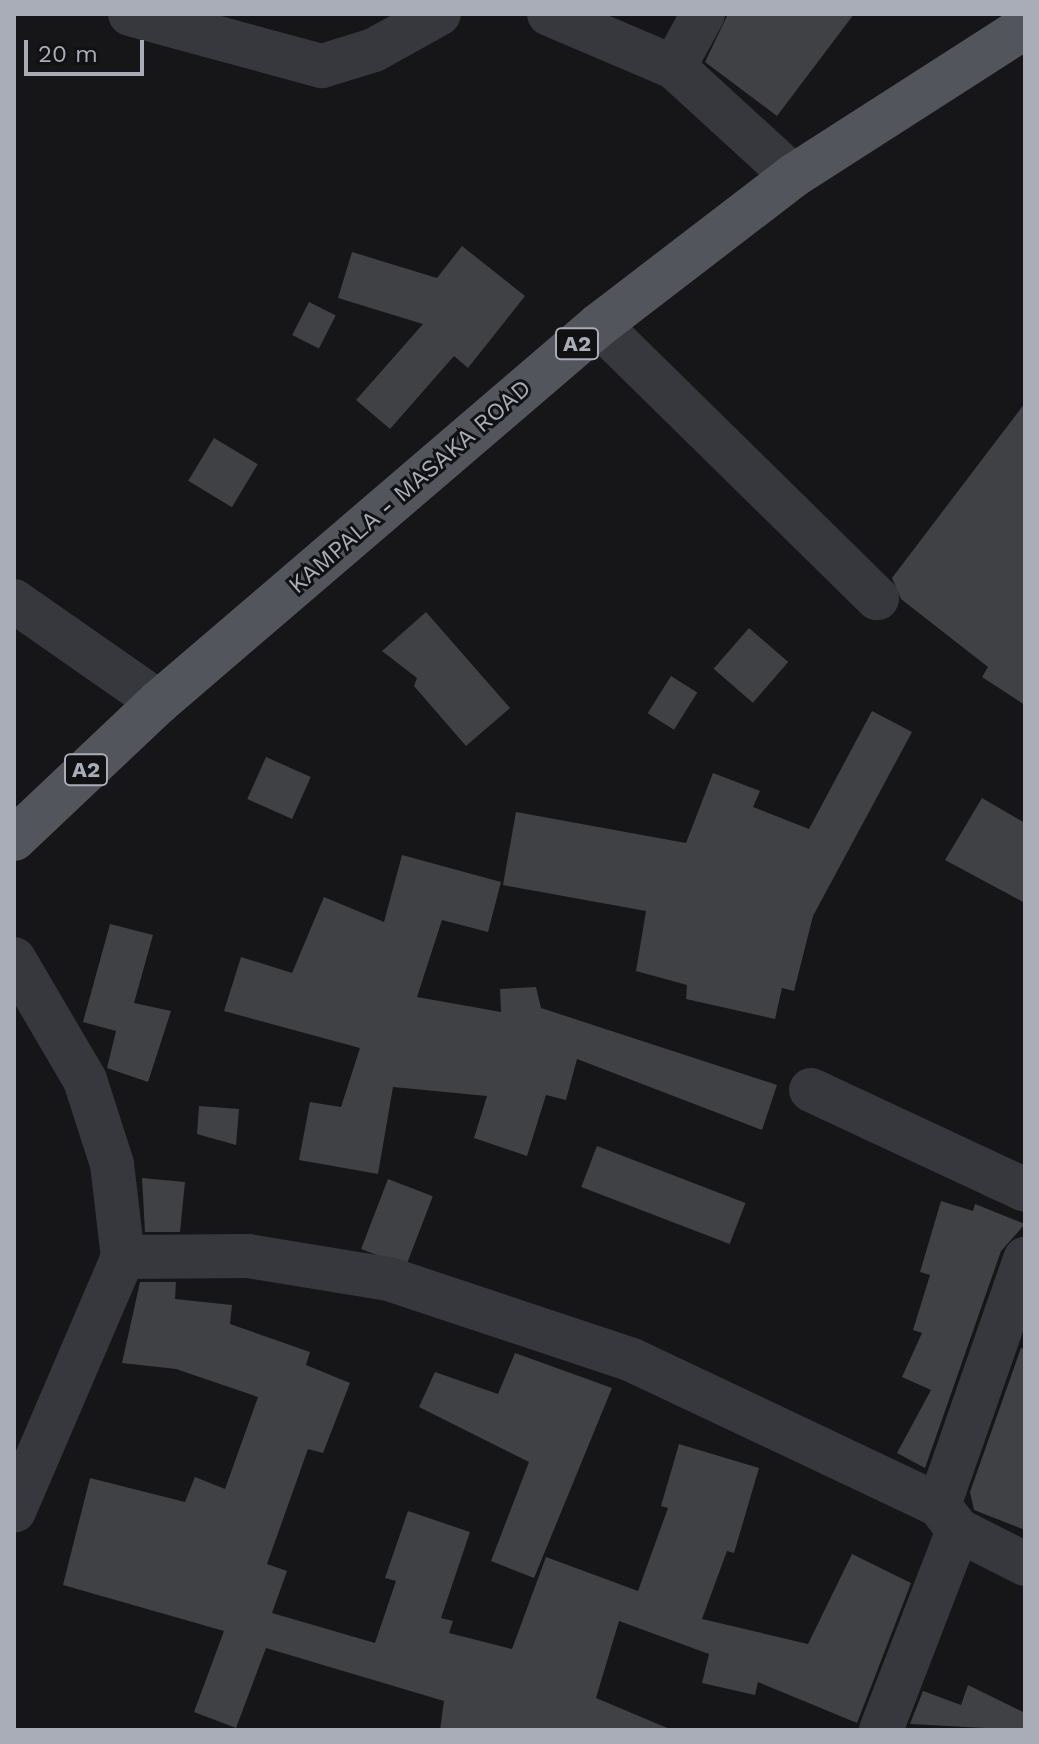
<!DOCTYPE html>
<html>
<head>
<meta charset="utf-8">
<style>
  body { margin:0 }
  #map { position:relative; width:1039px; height:1744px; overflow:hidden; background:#161618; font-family:"Work Sans",sans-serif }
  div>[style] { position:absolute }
  .building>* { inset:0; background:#404145; transform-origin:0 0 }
  .minor>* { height:44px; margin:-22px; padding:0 22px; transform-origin:22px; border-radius:22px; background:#37383d }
  .major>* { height:44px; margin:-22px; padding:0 22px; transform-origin:22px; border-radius:22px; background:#53555c }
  span { translate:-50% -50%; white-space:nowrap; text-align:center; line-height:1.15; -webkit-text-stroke:6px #111113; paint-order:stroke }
  .shield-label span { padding:2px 6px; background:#111113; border:2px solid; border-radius:6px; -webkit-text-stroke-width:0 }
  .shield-label { font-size:22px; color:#a8adb8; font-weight:700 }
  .street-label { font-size:24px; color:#a8adb8 }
  .frame { position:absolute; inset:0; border:16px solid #a8adb8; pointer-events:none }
  .scale { position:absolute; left:24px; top:40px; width:120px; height:36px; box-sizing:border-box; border:4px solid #a8adb8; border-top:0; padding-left:10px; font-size:24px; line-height:28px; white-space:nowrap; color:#a8adb8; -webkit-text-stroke:6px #111113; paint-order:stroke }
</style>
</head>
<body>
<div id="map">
  <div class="building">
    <i style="clip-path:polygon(728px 14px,854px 14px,777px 116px,705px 62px)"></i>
    <i style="clip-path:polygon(462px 246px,525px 296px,468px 368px,454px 356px,390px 429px,356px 400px,423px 324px,338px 298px,352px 252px,437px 278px)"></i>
    <i style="left:309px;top:302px;width:30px;height:37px;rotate:27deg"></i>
    <i style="clip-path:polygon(1025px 403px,1025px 705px,982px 677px,988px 667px,901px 599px,892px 578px)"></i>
    <i style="left:214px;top:438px;width:51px;height:50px;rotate:31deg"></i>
    <i style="clip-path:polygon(426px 612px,510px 708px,466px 746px,414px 686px,417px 678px,382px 651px)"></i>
    <i style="left:749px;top:628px;width:52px;height:54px;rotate:41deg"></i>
    <i style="left:671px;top:676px;width:31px;height:44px;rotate:32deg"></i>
    <i style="clip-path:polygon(872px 711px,912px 732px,813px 916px,794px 991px,782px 988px,775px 1019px,686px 999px,687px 985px,636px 971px,646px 911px,503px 885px,516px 812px,686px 843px,713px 773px,760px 791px,753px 807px,809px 829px)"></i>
    <i style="left:266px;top:757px;width:49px;height:46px;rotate:24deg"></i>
    <i style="clip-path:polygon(982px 798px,1025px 823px,1025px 903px,945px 860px)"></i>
    <i style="clip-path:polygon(402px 855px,501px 882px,488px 932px,442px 920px,417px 997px,501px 1012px,500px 989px,536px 987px,541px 1008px,777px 1085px,762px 1130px,577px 1059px,566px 1100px,546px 1095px,527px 1156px,474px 1138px,487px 1096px,393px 1087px,378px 1174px,299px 1160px,310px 1102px,341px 1107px,360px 1048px,224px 1011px,241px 957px,292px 973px,324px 897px,384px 922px)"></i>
    <i style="clip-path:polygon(110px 924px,153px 935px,134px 1003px,171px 1011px,148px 1082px,107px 1068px,116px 1031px,83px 1022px)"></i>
    <i style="clip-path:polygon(199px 1106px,239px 1109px,236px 1145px,197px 1134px)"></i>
    <i style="left:597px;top:1146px;width:159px;height:44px;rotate:21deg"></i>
    <i style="clip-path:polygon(142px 1178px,185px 1182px,180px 1232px,145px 1232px)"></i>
    <i style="left:388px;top:1179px;width:48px;height:75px;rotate:21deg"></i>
    <i style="clip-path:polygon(941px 1201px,973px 1211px,975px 1204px,1025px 1224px,1001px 1251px,925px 1468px,897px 1453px,931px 1390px,902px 1377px,922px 1333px,913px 1330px,930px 1275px,920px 1272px)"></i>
    <i style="clip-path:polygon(140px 1282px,176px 1282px,175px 1299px,232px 1305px,230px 1324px,310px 1352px,306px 1365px,350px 1383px,323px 1453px,308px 1449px,267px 1564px,287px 1571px,272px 1613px,375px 1643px,396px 1581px,385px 1578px,408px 1511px,470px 1532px,441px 1618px,453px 1621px,449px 1633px,512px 1649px,546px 1557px,638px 1591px,668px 1508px,661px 1506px,679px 1444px,759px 1468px,734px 1553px,727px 1551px,702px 1619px,808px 1644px,852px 1554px,911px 1583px,857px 1723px,758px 1682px,755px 1695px,702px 1683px,709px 1654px,619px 1621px,596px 1698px,672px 1730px,440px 1730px,444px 1701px,266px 1648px,236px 1728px,194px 1712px,224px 1631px,63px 1585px,90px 1478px,185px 1502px,195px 1477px,225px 1489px,258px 1397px,176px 1369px,122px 1363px)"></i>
    <i style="clip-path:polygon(1021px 1348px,1025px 1349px,1025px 1530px,974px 1510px,970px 1492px)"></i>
    <i style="clip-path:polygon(515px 1353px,612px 1388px,534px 1578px,491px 1561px,529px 1462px,419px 1407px,435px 1372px,498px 1394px)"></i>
    <i style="clip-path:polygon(968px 1685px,1025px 1713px,1025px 1730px,910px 1724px,923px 1691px,961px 1705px)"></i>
  </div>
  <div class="minor">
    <i style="left:130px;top:14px;width:199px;rotate:15.2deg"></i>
    <i style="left:322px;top:66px;width:54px;rotate:-17.1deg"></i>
    <i style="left:374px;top:50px;width:74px;rotate:-29deg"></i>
    <i style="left:549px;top:14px;width:136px;rotate:23deg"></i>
    <i style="left:674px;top:67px;width:161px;rotate:42.5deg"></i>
    <i style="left:674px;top:67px;width:60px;rotate:-61.3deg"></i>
    <i style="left:599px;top:325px;width:390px;rotate:44.5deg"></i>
    <i style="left:14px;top:601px;width:177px;rotate:34.9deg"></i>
    <i style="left:14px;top:959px;width:140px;rotate:59.6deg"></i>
    <i style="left:85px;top:1080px;width:88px;rotate:72.2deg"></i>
    <i style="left:112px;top:1164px;width:94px;rotate:83.3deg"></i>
    <i style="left:123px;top:1257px;width:276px;rotate:113.2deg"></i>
    <i style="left:811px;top:1090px;width:236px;rotate:25deg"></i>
    <i style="left:123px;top:1257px;width:125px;rotate:-0.5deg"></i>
    <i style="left:248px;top:1256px;width:143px;rotate:9.3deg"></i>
    <i style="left:389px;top:1279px;width:256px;rotate:18.4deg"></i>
    <i style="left:632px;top:1360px;width:340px;rotate:25.3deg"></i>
    <i style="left:939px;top:1505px;width:31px;rotate:53deg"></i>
    <i style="left:958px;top:1530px;width:75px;rotate:26.9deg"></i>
    <i style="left:939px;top:1505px;width:261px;rotate:-70.7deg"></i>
    <i style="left:881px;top:1730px;width:214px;rotate:-68.9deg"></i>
  </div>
  <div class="major">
    <i style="left:14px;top:839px;width:199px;rotate:-43.4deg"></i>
    <i style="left:159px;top:702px;width:579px;rotate:-40.59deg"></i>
    <i style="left:599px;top:325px;width:245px;rotate:-37.5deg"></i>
    <i style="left:793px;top:176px;width:276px;rotate:-32.7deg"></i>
  </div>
  <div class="shield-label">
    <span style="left:577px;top:344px">A2</span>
    <span style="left:86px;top:770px">A2</span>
  </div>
  <div class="street-label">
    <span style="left:410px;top:487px;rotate:-41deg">KAMPALA - MASAKA ROAD</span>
  </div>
  <div class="frame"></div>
  <div class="scale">20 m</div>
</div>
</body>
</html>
